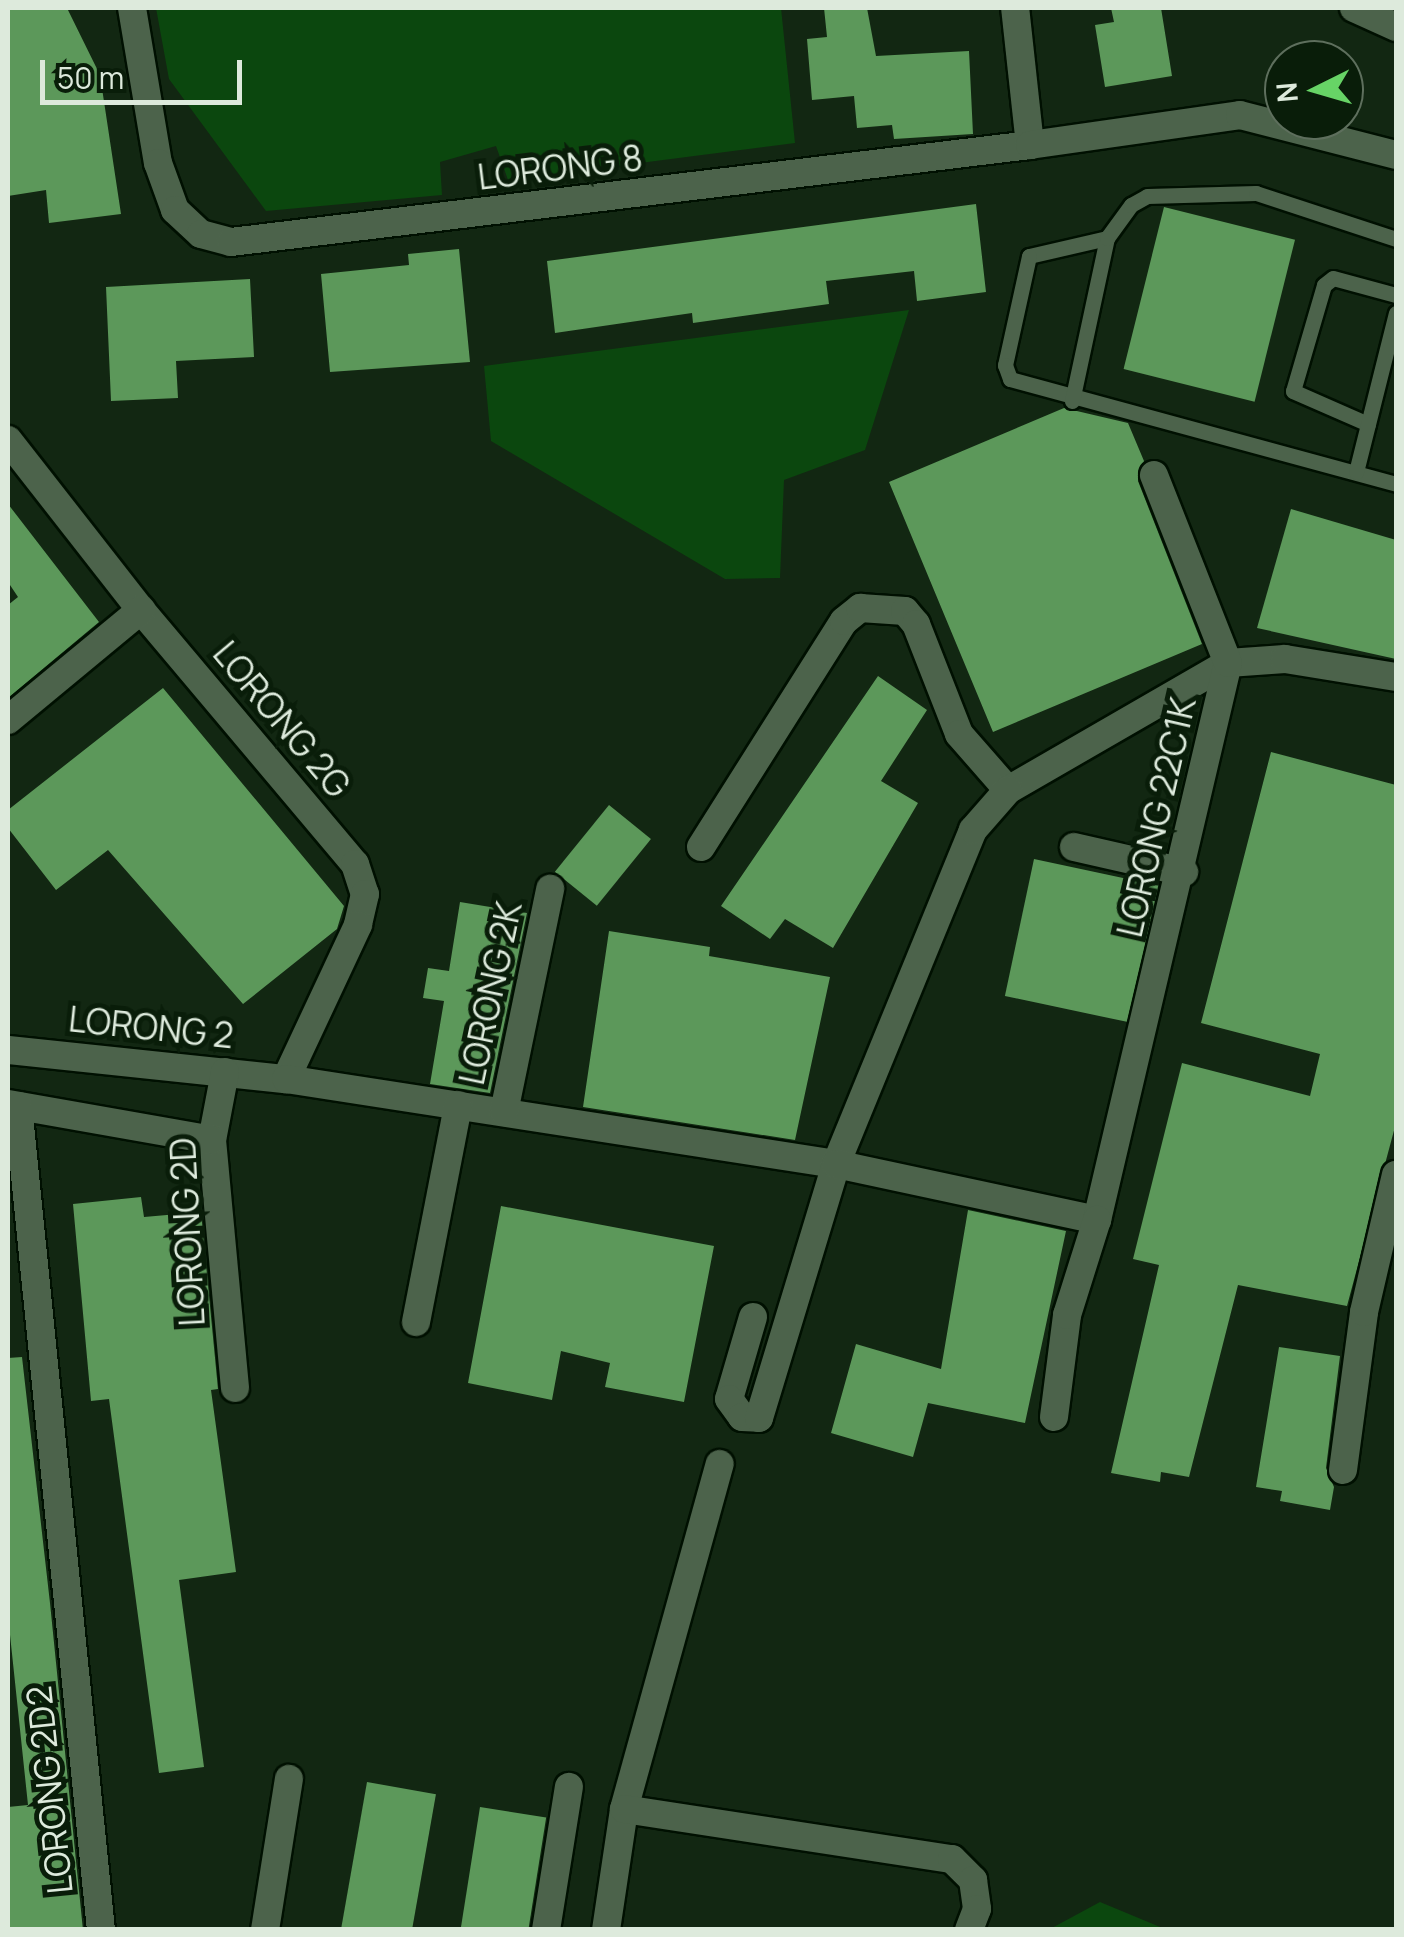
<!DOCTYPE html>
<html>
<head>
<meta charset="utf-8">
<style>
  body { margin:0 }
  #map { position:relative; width:1404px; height:1937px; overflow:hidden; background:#122712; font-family:Manrope,sans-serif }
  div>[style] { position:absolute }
  .green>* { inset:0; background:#0b470e }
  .building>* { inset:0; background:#5c985a; transform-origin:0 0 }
  .roads { filter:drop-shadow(2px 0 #001001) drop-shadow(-2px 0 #001001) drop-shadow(0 2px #001001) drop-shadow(0 -2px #001001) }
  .service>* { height:15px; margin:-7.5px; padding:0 7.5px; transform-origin:7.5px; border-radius:7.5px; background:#4c634b }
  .minor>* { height:28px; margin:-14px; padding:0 14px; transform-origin:14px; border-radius:14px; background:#4c634b }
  span { translate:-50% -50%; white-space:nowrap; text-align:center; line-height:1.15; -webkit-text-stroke:10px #091d09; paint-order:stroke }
  .street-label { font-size:35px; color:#ddeadc }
  .frame { position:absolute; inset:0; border:10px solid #ddeadc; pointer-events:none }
  .north { position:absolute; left:1264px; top:40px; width:100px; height:100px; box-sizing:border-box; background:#091d09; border:2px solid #5e6f5d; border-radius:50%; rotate:265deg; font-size:28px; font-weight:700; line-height:40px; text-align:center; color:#ddeadc }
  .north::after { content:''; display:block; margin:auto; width:35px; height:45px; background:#67d466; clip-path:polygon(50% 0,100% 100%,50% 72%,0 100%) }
  .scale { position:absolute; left:40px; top:60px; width:202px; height:45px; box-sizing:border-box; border:5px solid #ddeadc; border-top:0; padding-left:12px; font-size:30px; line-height:35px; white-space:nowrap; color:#ddeadc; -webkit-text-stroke:8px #091d09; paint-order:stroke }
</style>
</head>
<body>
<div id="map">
  <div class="green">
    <i style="clip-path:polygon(156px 8px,781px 8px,795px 143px,508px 180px,496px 146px,440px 162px,442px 195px,266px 211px,169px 79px)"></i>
    <i style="clip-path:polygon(909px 310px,865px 450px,784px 480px,780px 578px,725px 579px,491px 441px,484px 366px)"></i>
    <i style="clip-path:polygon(1100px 1902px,1165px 1929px,1050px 1929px)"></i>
  </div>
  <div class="building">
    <i style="clip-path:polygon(8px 8px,67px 8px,100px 75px,121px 214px,49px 223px,46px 190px,8px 196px)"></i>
    <i style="clip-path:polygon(824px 8px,867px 8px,876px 56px,969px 51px,973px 134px,894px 139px,892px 125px,857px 128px,854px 96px,812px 100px,807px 39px,827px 37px)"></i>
    <i style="clip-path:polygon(1111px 8px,1161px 8px,1172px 76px,1105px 87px,1095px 25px,1114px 22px)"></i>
    <i style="clip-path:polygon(976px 204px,986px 292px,917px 301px,914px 271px,826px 281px,829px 304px,693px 323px,692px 313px,555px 333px,547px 261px)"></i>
    <i style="left:1164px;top:207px;width:135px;height:167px;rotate:14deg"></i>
    <i style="clip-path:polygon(459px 249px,470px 362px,330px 372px,321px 274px,409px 265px,408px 254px)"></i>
    <i style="clip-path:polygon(250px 279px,254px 357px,176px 361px,178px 398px,111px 401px,106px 287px)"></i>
    <i style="clip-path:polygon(1064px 408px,1128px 423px,1144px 461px,1138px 481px,1202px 644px,993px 732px,889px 482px)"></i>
    <i style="clip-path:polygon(8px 504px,99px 622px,8px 698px,8px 605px,18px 597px,8px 582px)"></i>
    <i style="clip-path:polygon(1291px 509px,1396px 540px,1396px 659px,1257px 628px)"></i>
    <i style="clip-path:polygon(878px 676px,927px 710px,881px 781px,918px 803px,833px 948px,785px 919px,770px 939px,721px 906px)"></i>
    <i style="clip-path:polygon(163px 688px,344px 906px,337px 929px,243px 1004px,108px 850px,56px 890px,8px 828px,8px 810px)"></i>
    <i style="clip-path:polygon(1271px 752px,1396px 785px,1396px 1123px,1347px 1306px,1238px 1285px,1189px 1477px,1161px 1472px,1160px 1482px,1111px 1473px,1159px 1265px,1133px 1259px,1182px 1063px,1310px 1096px,1320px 1054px,1201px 1023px)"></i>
    <i style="left:609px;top:805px;width:54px;height:86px;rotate:39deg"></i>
    <i style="left:1034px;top:859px;width:127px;height:140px;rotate:12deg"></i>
    <i style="clip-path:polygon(460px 902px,527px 913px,490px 1093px,430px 1084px,444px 1001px,423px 998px,428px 968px,449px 971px)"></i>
    <i style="clip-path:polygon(609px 931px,710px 947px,709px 956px,830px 977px,795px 1140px,583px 1107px)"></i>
    <i style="clip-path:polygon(141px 1197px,144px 1217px,201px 1212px,218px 1389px,211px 1390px,236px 1572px,179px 1580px,204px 1767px,159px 1773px,109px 1399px,91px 1401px,73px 1204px)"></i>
    <i style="clip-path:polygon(501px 1206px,714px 1246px,684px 1402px,605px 1387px,610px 1363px,561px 1351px,552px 1400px,468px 1383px)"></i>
    <i style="clip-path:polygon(968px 1210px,1066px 1231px,1025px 1423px,928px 1403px,913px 1457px,831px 1433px,856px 1344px,941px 1369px)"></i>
    <i style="clip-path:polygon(1279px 1347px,1340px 1356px,1326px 1468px,1334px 1487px,1330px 1510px,1280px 1501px,1282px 1491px,1256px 1487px)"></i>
    <i style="clip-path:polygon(22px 1357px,50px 1603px,83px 1930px,8px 1930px,8px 1807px,28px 1805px,8px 1616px,8px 1358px)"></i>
    <i style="left:367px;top:1782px;width:70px;height:150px;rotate:10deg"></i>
    <i style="left:480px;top:1807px;width:67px;height:125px;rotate:9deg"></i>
  </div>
  <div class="roads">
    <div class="service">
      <i style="left:1107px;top:238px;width:80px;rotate:167deg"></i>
      <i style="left:1029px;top:256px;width:112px;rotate:102.4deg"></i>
      <i style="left:1005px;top:365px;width:15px;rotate:70deg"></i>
      <i style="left:1010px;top:379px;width:400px;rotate:15.2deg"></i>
      <i style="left:1072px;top:401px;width:167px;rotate:-77.9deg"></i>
      <i style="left:1107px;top:238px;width:41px;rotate:-54deg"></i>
      <i style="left:1131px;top:205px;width:18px;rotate:-29deg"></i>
      <i style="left:1147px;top:196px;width:109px;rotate:-1.6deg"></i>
      <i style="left:1256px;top:193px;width:147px;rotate:18.2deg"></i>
      <i style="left:1368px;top:424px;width:82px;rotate:-156.3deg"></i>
      <i style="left:1293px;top:391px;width:110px;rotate:-73.7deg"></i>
      <i style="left:1324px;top:285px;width:11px;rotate:-38deg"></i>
      <i style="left:1333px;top:278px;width:65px;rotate:15.1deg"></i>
      <i style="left:1356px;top:472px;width:164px;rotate:-75.9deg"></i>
    </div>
    <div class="minor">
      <i style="left:132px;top:8px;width:157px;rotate:80.5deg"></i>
      <i style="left:158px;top:163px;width:50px;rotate:70.1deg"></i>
      <i style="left:175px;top:210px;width:35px;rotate:43deg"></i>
      <i style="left:201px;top:234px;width:31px;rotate:15deg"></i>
      <i style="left:231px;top:242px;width:805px;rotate:-6.92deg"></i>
      <i style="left:1030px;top:145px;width:138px;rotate:-96.2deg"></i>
      <i style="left:1354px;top:8px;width:46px;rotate:24.3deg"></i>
      <i style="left:1030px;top:145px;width:212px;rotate:-8.1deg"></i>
      <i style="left:1240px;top:115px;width:161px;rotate:14.4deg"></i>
      <i style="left:8px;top:440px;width:216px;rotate:52deg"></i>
      <i style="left:141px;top:610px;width:332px;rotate:49.9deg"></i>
      <i style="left:355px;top:864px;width:32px;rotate:72deg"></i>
      <i style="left:365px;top:894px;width:32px;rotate:103deg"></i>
      <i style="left:358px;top:925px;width:170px;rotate:115.1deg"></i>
      <i style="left:8px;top:720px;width:173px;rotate:-39.6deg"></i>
      <i style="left:701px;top:847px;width:267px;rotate:-57.7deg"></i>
      <i style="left:844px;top:621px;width:21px;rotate:-39deg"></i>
      <i style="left:860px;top:608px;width:45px;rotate:3.8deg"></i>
      <i style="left:905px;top:611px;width:17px;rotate:50deg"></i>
      <i style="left:916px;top:624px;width:118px;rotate:68.6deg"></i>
      <i style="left:959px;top:734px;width:74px;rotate:48.8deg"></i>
      <i style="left:1008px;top:790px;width:254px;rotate:-30deg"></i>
      <i style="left:1228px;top:663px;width:57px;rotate:-4deg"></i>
      <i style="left:1285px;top:659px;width:112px;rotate:9.2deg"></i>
      <i style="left:1074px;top:847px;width:113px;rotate:12.8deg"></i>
      <i style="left:8px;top:1050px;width:280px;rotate:6deg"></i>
      <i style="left:286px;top:1079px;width:557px;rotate:8.79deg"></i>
      <i style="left:836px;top:1164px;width:361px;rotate:-67.7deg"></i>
      <i style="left:973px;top:830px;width:53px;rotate:-48.8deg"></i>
      <i style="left:225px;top:1072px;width:69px;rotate:100.8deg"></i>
      <i style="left:212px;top:1140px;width:249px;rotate:84.7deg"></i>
      <i style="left:8px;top:1104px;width:207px;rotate:10deg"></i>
      <i style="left:18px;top:1106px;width:828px;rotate:84.25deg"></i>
      <i style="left:504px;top:1112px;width:228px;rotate:-78.3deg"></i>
      <i style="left:753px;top:1317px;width:85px;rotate:106.3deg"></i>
      <i style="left:729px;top:1399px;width:22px;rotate:54deg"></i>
      <i style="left:742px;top:1417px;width:17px;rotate:3deg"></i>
      <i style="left:759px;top:1418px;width:265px;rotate:-73.1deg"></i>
      <i style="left:836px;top:1164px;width:267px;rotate:12.1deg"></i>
      <i style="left:1097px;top:1220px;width:572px;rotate:-76.77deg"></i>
      <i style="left:1228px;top:663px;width:202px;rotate:-111.5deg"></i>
      <i style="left:416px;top:1322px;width:221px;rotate:-79deg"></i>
      <i style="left:1054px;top:1417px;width:103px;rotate:-82.7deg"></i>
      <i style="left:1067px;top:1315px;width:100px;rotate:-72.5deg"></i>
      <i style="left:1343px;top:1470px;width:159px;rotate:-82.4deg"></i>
      <i style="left:1364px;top:1312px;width:141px;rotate:-76.9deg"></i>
      <i style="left:624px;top:1809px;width:358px;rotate:-74.5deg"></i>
      <i style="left:265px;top:1930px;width:153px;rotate:-81deg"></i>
      <i style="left:546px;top:1930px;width:145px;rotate:-80.9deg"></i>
      <i style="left:606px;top:1930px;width:122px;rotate:-81.5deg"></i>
      <i style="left:624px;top:1809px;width:332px;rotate:8.7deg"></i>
      <i style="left:952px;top:1859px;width:30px;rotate:45deg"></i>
      <i style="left:973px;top:1880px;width:29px;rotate:82deg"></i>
      <i style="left:977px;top:1909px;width:22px;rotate:111deg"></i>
    </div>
  </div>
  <div class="street-label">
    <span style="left:560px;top:167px;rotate:-7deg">LORONG 8</span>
    <span style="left:282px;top:719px;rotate:50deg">LORONG 2G</span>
    <span style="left:1156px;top:817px;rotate:-77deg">LORONG 22C1K</span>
    <span style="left:490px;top:993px;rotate:-78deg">LORONG 2K</span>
    <span style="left:151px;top:1027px;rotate:6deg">LORONG 2</span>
    <span style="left:187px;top:1232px;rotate:-93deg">LORONG 2D</span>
    <span style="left:49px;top:1790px;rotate:-96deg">LORONG 2D2</span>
  </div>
  <div class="frame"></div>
  <div class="north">N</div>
  <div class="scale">50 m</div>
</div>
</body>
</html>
